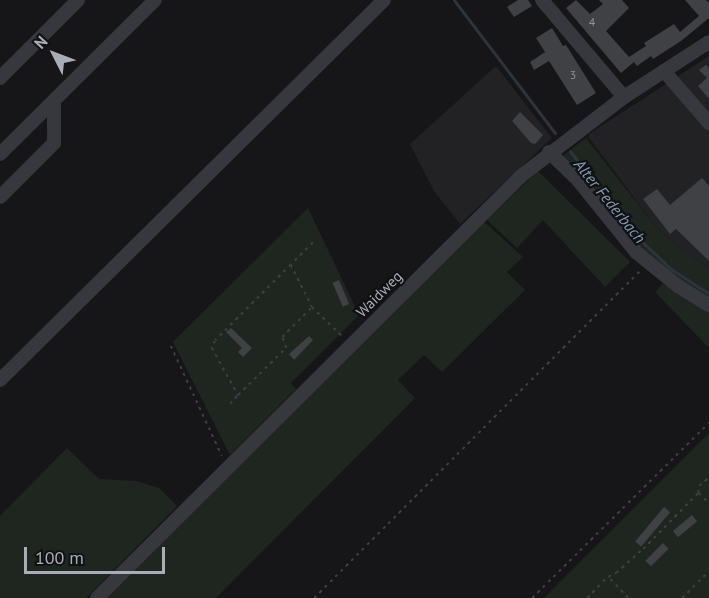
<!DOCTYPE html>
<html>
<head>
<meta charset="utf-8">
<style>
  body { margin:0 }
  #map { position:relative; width:709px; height:598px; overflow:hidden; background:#161618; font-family:"PT Sans",sans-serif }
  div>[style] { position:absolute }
  .built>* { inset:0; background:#222225 }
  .green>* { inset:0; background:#1e261f }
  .stream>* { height:3px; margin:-1.5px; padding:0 1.5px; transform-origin:1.5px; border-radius:1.5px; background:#2c353c }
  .building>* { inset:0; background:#404145; transform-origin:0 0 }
  .path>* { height:1.5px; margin-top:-0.75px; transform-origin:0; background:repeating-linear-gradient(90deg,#3d3f44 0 3px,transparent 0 7.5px) }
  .minor>* { height:14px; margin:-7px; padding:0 7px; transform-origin:7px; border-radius:7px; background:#37383d }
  span { translate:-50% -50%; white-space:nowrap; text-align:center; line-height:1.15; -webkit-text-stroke:4.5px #111113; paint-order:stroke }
  .number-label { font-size:12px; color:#8e929b }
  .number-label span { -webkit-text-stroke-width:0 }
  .street-label { font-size:15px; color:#a8adb8 }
  .water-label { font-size:16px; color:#7f9bb3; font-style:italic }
  .north { position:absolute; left:24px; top:24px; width:60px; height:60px; -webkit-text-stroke:4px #111113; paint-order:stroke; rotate:312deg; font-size:16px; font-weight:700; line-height:24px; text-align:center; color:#a8adb8 }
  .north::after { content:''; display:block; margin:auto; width:21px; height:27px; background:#a8adb8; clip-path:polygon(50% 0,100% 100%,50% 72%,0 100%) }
  .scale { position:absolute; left:24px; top:547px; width:141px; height:27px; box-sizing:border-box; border:3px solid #a8adb8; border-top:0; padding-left:8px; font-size:18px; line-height:21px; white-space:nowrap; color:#a8adb8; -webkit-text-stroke:4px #111113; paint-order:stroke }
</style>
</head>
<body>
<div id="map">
  <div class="built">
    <i style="clip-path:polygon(709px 56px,709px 267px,681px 250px,656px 227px,589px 138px,589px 134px)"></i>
    <i style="clip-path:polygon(496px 66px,552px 138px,460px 224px,434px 191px,410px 144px)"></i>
  </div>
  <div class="green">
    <i style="clip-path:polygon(586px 138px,656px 227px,681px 250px,709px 267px,709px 300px,653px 262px,560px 158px)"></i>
    <i style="clip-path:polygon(538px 171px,630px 262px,605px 287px,543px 220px,517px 248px,487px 220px)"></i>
    <i style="clip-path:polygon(308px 208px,359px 315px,291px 383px,296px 389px,230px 455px,173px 342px)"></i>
    <i style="clip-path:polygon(482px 220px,523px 257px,507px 272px,525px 290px,442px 372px,424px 355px,398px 380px,415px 398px,216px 598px,105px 598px)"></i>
    <i style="clip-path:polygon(666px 280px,709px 309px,709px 348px,655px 292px)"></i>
    <i style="clip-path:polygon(709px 433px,709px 598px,544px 598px)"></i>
    <i style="clip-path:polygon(67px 448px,99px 479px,136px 481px,159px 488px,177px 506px,86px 598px,0 598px,0 516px)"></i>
  </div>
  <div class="stream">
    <i style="left:454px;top:0;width:167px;rotate:52.8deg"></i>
    <i style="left:570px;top:151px;width:110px;rotate:52deg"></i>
    <i style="left:638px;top:238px;width:45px;rotate:43.2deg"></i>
    <i style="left:671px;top:269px;width:45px;rotate:33.3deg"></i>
  </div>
  <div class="building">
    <i style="clip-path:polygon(518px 0,528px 0,532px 6px,514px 17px,507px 7px)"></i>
    <i style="clip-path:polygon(576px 0,590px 14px,603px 4px,599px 0,622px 0,629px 8px,606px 31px,629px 57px,646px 46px,644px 43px,674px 24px,680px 32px,699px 16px,685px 0,706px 0,709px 3px,709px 18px,681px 41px,653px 59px,651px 56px,637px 66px,634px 62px,621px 73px,566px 8px)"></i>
    <i style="clip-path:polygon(552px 28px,563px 46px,566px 45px,596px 93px,577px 105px,549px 61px,534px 70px,530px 62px,545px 52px,536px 38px)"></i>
    <i style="clip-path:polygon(706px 65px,709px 68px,709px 99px,698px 86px,707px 78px,699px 70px)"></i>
    <i style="clip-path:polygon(520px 112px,543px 135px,535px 144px,531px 143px,512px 121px)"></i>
    <i style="clip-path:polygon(702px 178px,709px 186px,709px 261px,676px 229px,670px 234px,643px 199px,657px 189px,670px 205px)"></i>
    <i style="left:339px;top:280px;width:26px;height:7px;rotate:67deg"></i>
    <i style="clip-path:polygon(231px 328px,252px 348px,243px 357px,238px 352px,242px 348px,226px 332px)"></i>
    <i style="clip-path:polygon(309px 336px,313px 340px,294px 360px,289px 354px)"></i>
    <i style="left:664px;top:507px;width:8px;height:45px;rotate:40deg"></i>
    <i style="left:692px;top:515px;width:8px;height:25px;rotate:50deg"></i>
    <i style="left:663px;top:543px;width:8px;height:25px;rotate:45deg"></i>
  </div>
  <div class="path">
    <i style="left:313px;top:243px;width:31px;rotate:135deg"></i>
    <i style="left:291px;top:265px;width:47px;rotate:63.4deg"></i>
    <i style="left:312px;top:307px;width:42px;rotate:44deg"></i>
    <i style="left:291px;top:265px;width:107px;rotate:135deg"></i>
    <i style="left:215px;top:341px;width:8px;rotate:113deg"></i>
    <i style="left:212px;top:348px;width:54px;rotate:61deg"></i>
    <i style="left:238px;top:395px;width:67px;rotate:-44.4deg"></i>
    <i style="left:286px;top:348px;width:12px;rotate:-110deg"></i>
    <i style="left:282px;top:337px;width:42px;rotate:-45deg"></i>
    <i style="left:171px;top:346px;width:121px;rotate:65.1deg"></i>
    <i style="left:230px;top:404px;width:11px;rotate:-49deg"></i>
    <i style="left:699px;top:493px;width:14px;rotate:45deg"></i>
    <i style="left:314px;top:598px;width:462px;rotate:-45.1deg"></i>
    <i style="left:532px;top:598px;width:249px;rotate:-44.7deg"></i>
    <i style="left:587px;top:598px;width:29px;rotate:-46deg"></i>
    <i style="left:628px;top:598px;width:29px;rotate:-134deg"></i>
    <i style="left:608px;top:577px;width:9px;rotate:-27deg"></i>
    <i style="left:616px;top:573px;width:36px;rotate:-42deg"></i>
    <i style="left:643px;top:549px;width:78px;rotate:-45.5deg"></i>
    <i style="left:698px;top:493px;width:7px;rotate:-82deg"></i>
    <i style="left:699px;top:486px;width:13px;rotate:-42deg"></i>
    <i style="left:682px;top:598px;width:38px;rotate:-45deg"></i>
  </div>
  <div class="minor">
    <i style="left:542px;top:0;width:127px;rotate:49.8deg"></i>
    <i style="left:664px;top:71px;width:69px;rotate:49.1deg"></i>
    <i style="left:0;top:78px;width:110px;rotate:-45deg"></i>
    <i style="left:549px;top:152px;width:40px;rotate:44deg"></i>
    <i style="left:578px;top:180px;width:92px;rotate:51.1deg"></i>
    <i style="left:636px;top:252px;width:54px;rotate:39deg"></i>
    <i style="left:678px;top:286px;width:36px;rotate:32deg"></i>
    <i style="left:0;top:154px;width:218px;rotate:-44.8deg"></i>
    <i style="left:0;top:197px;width:76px;rotate:-45deg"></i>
    <i style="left:54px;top:143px;width:42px;rotate:-90deg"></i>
    <i style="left:0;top:380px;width:540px;rotate:-44.7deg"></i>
    <i style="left:97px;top:598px;width:598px;rotate:-44.86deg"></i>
    <i style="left:521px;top:176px;width:130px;rotate:-37.5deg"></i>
    <i style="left:624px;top:97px;width:101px;rotate:-32.9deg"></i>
  </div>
  <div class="number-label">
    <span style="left:592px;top:22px">4</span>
    <span style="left:573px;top:75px">3</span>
  </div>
  <div class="street-label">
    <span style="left:379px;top:294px;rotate:-45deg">Waidweg</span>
  </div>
  <div class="water-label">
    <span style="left:610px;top:201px;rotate:51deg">Alter Federbach</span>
  </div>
  <div class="north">N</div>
  <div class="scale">100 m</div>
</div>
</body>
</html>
